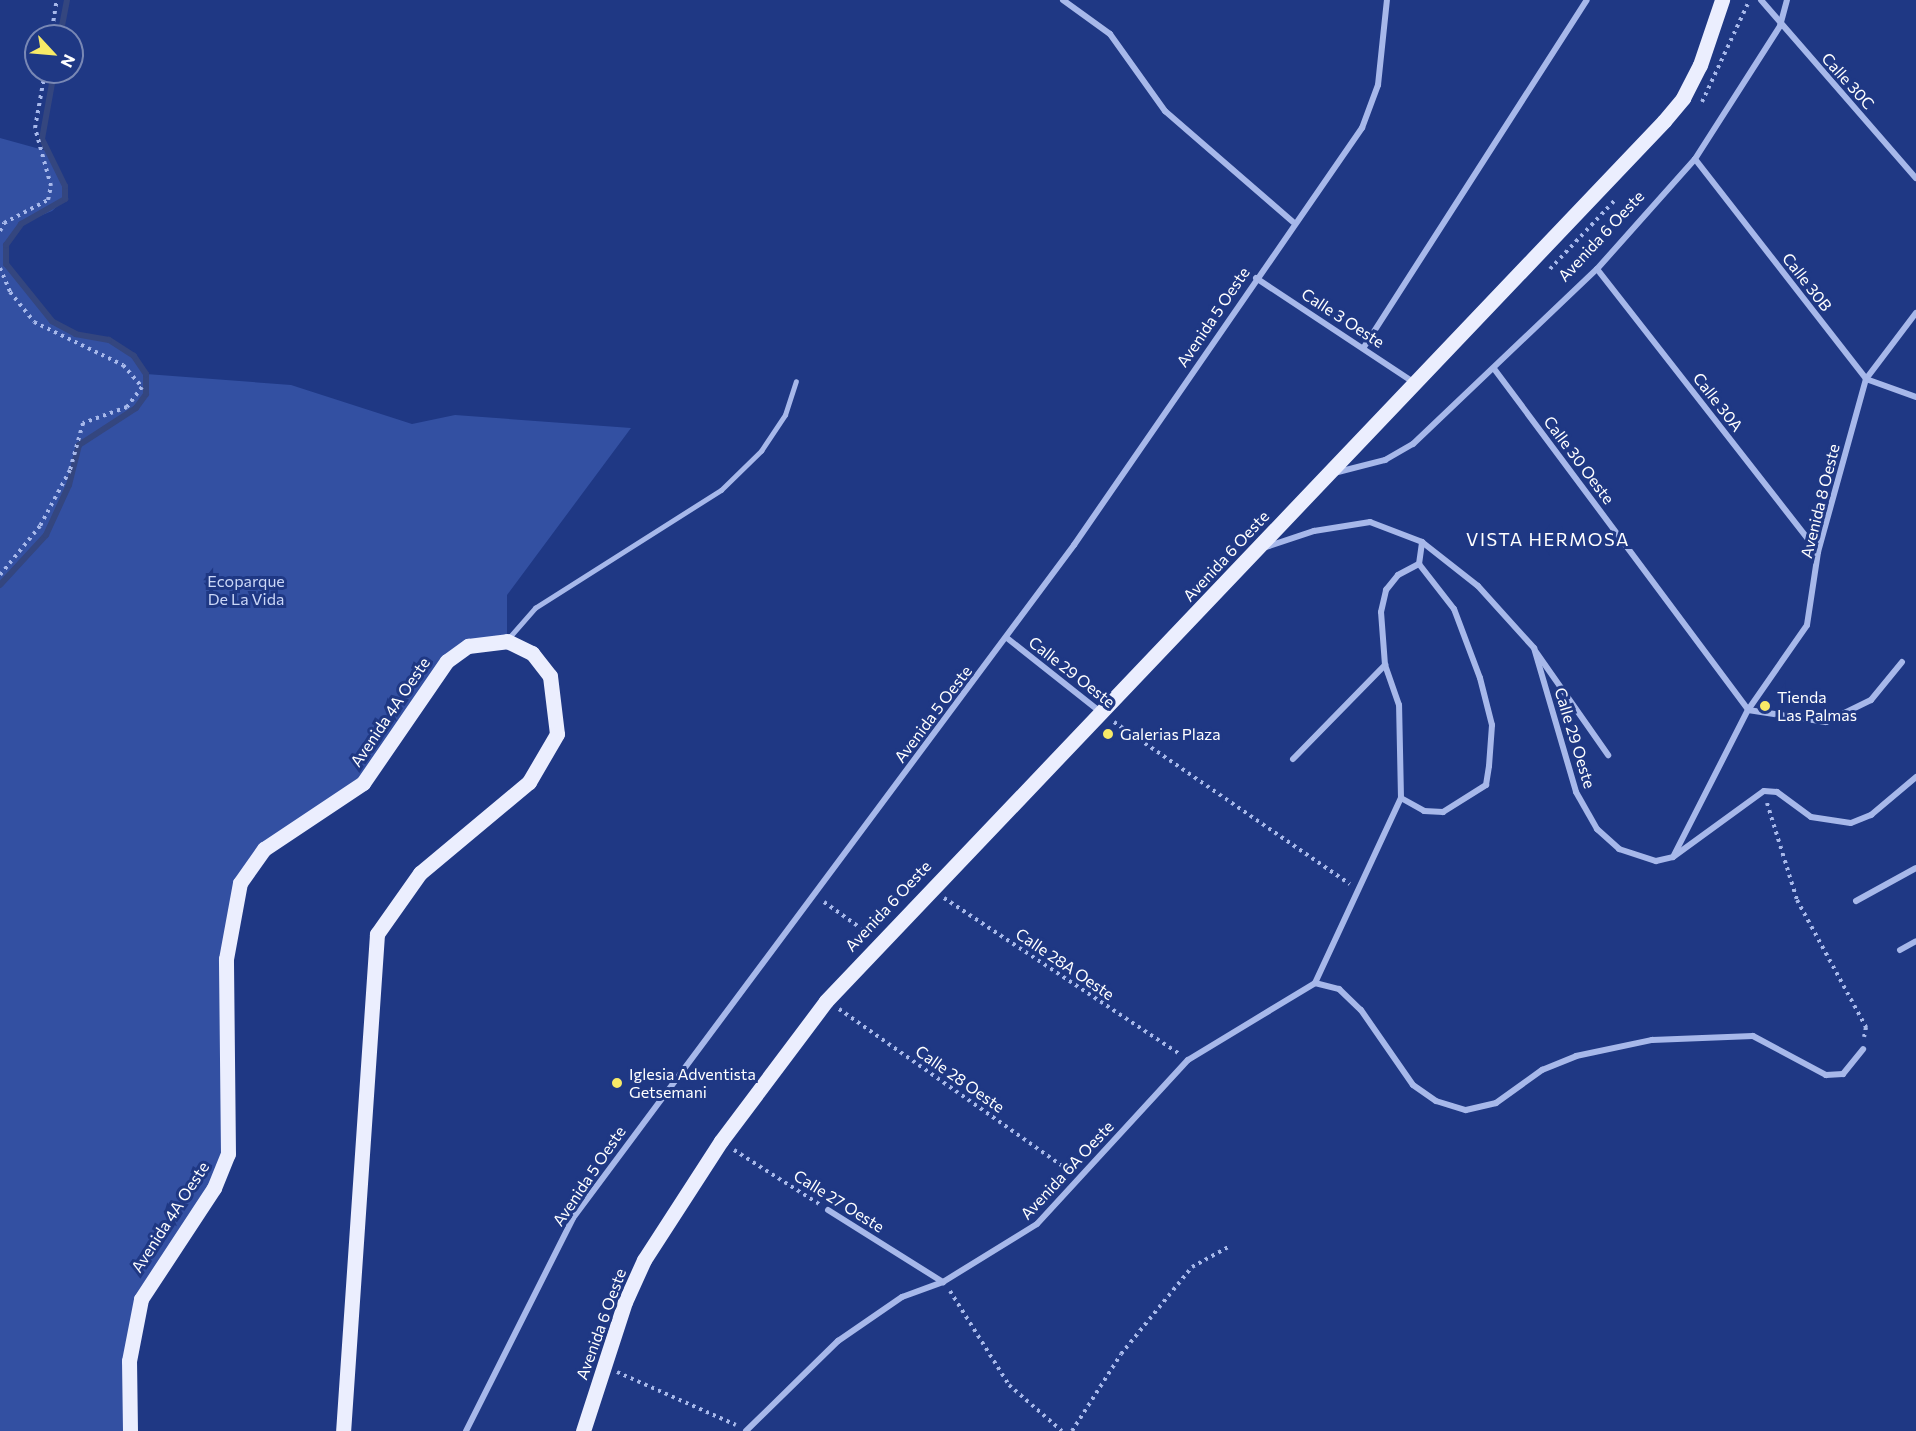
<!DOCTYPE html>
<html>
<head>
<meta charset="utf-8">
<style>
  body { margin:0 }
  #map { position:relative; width:1916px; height:1431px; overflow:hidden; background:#1f3884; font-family:Commissioner,sans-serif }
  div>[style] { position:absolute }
  .green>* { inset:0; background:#3350a2 }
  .stream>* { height:6px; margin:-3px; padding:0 3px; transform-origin:3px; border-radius:3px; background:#34467f }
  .path>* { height:4px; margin-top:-2px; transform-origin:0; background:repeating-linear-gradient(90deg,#a7b8ea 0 3px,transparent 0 7.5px) }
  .lane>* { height:4.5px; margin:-2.25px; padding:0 2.25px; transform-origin:2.25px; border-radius:2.25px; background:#a7b8ea }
  .street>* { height:6px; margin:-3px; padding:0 3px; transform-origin:3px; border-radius:3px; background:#a7b8ea }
  .primary>* { height:15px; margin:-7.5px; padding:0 7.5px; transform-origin:7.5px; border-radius:7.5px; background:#ebeefe }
  .dots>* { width:16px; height:16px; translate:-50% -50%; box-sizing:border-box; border:3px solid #1f3884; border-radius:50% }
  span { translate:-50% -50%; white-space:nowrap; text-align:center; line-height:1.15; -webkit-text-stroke:6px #1f3884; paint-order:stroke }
  .street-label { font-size:16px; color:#fff }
  .park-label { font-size:16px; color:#cbd7f7 }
  .poi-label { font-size:16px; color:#fff }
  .left { translate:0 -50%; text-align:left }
  .neighbourhood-label { font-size:18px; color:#fff; letter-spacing:1.5px }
  .north { position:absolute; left:24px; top:24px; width:60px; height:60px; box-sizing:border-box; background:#1f3884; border:2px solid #7988b5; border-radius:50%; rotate:116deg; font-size:16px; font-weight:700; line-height:24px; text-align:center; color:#fff }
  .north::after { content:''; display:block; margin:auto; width:21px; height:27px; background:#f8ea67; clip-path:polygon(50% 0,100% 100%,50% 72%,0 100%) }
</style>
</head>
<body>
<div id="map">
  <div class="green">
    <i style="clip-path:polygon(0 138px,47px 151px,65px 186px,65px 199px,52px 211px,21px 224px,6px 245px,6px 264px,52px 321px,76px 334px,109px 340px,134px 356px,146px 374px,291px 385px,412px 424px,455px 415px,631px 428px,507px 595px,507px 641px,457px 652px,385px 758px,275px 840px,232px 910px,228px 1154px,141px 1299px,130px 1431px,0 1431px)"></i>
  </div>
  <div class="stream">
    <i style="left:60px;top:36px;width:37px;rotate:-79deg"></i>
    <i style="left:0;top:585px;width:68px;rotate:-47.4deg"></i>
    <i style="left:46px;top:535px;width:55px;rotate:-65.3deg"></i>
    <i style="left:69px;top:485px;width:41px;rotate:-76deg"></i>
    <i style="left:79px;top:445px;width:68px;rotate:-33deg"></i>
    <i style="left:136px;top:408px;width:17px;rotate:-54deg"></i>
    <i style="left:146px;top:394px;width:20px;rotate:-90deg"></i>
    <i style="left:146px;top:374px;width:22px;rotate:-124deg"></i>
    <i style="left:134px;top:356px;width:30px;rotate:-147deg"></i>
    <i style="left:109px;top:340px;width:34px;rotate:-170deg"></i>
    <i style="left:76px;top:334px;width:27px;rotate:-152deg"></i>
    <i style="left:52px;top:321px;width:73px;rotate:-128.9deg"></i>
    <i style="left:6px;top:264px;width:19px;rotate:-90deg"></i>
    <i style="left:6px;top:245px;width:26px;rotate:-54deg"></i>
    <i style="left:21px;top:224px;width:51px;rotate:-29.6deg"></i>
    <i style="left:65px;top:199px;width:13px;rotate:-90deg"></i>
    <i style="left:65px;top:186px;width:52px;rotate:-116.1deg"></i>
    <i style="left:42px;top:139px;width:68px;rotate:-79.8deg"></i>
  </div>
  <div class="path">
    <i style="left:51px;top:36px;width:36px;rotate:-81deg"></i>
    <i style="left:1702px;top:102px;width:111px;rotate:-65deg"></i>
    <i style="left:0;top:231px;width:9px;rotate:-63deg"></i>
    <i style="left:4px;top:223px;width:50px;rotate:-27.6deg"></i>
    <i style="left:48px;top:200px;width:14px;rotate:-78deg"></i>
    <i style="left:51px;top:186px;width:60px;rotate:-105.4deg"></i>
    <i style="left:35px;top:128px;width:57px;rotate:-79.9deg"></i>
    <i style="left:0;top:268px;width:26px;rotate:67deg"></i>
    <i style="left:10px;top:292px;width:38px;rotate:51deg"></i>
    <i style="left:34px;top:322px;width:99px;rotate:25.8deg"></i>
    <i style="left:123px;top:365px;width:29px;rotate:49deg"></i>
    <i style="left:142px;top:387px;width:25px;rotate:127deg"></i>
    <i style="left:127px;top:407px;width:47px;rotate:160deg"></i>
    <i style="left:83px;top:423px;width:49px;rotate:105.5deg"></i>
    <i style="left:70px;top:470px;width:64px;rotate:118.2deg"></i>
    <i style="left:40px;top:526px;width:63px;rotate:129.2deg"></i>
    <i style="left:1550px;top:269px;width:95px;rotate:-46.7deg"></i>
    <i style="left:1114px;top:722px;width:286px;rotate:34.5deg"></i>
    <i style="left:1767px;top:803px;width:102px;rotate:72.8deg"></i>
    <i style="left:1797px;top:900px;width:145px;rotate:61.5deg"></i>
    <i style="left:1866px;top:1027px;width:10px;rotate:101deg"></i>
    <i style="left:944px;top:898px;width:281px;rotate:33.5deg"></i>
    <i style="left:824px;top:902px;width:55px;rotate:35.4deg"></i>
    <i style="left:839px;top:1009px;width:284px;rotate:35.1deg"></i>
    <i style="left:734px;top:1150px;width:101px;rotate:32.4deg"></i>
    <i style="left:950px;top:1291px;width:111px;rotate:57.9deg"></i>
    <i style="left:1009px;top:1385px;width:70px;rotate:41deg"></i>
    <i style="left:617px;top:1372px;width:130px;rotate:24deg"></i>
    <i style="left:1072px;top:1431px;width:91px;rotate:-57.5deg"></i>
    <i style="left:1121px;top:1354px;width:112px;rotate:-50.8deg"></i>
    <i style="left:1192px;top:1267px;width:43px;rotate:-28.9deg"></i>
  </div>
  <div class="lane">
    <i style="left:508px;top:639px;width:41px;rotate:-48.9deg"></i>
    <i style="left:535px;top:608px;width:220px;rotate:-32.4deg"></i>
    <i style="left:721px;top:490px;width:56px;rotate:-44.3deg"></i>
    <i style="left:761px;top:451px;width:43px;rotate:-56.3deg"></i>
    <i style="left:785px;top:415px;width:35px;rotate:-72deg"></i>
  </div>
  <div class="street">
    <i style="left:1063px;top:0;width:58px;rotate:35.9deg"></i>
    <i style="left:1110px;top:34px;width:95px;rotate:54.5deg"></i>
    <i style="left:1165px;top:111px;width:169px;rotate:40.9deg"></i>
    <i style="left:1761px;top:0;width:236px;rotate:49deg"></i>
    <i style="left:1695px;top:159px;width:279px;rotate:52.1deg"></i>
    <i style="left:1866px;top:379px;width:53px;rotate:19.8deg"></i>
    <i style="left:1597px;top:269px;width:359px;rotate:52deg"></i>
    <i style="left:1256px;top:278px;width:188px;rotate:33.5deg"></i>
    <i style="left:1364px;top:347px;width:412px;rotate:-57.3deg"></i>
    <i style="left:1495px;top:370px;width:424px;rotate:53.3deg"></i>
    <i style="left:1748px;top:710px;width:79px;rotate:8.7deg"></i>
    <i style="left:1826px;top:722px;width:50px;rotate:-26.1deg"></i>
    <i style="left:1871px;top:700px;width:49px;rotate:-50.8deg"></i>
    <i style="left:1334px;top:473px;width:53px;rotate:-14.3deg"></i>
    <i style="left:1385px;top:460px;width:32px;rotate:-30deg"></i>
    <i style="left:1413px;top:444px;width:254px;rotate:-43.6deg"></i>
    <i style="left:1597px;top:269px;width:147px;rotate:-48.3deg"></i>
    <i style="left:1695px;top:159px;width:158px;rotate:-57.4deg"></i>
    <i style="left:1780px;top:26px;width:27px;rotate:-75deg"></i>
    <i style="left:1263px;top:548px;width:54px;rotate:-18.4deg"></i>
    <i style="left:1314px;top:531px;width:57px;rotate:-9.1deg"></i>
    <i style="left:1370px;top:522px;width:56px;rotate:21deg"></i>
    <i style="left:1422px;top:542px;width:71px;rotate:38.2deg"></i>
    <i style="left:1478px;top:586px;width:84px;rotate:47.9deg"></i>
    <i style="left:1534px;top:648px;width:150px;rotate:73.7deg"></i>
    <i style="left:1576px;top:792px;width:43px;rotate:60.4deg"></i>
    <i style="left:1597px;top:829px;width:30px;rotate:42deg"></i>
    <i style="left:1619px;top:849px;width:39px;rotate:18deg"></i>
    <i style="left:1656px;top:861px;width:17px;rotate:-13deg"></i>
    <i style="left:1673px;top:857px;width:112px;rotate:-36deg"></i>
    <i style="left:1764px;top:791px;width:13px;rotate:4deg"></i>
    <i style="left:1777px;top:792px;width:42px;rotate:36.3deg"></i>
    <i style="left:1811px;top:817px;width:40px;rotate:8.5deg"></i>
    <i style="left:1851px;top:823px;width:22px;rotate:-22deg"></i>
    <i style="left:1871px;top:815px;width:59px;rotate:-40.2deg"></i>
    <i style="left:1007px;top:638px;width:117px;rotate:38.4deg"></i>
    <i style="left:1536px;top:652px;width:126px;rotate:55deg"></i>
    <i style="left:1293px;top:759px;width:132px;rotate:-45.6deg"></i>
    <i style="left:1401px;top:798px;width:26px;rotate:29deg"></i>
    <i style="left:1424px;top:811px;width:19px;rotate:3deg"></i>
    <i style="left:1443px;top:812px;width:51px;rotate:-32.1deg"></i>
    <i style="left:1486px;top:785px;width:19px;rotate:-81deg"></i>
    <i style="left:1489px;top:766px;width:41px;rotate:-85.8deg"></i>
    <i style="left:1492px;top:725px;width:49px;rotate:-104.3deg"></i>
    <i style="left:1480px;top:678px;width:74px;rotate:-110.6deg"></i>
    <i style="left:1454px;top:609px;width:57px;rotate:-127.9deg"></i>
    <i style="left:1419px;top:564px;width:22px;rotate:-82deg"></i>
    <i style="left:1673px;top:857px;width:165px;rotate:-63deg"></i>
    <i style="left:1748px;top:710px;width:103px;rotate:-55.2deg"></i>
    <i style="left:1807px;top:625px;width:74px;rotate:-81.4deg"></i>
    <i style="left:1818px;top:552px;width:180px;rotate:-74.5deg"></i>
    <i style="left:1866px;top:379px;width:83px;rotate:-52.9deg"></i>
    <i style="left:1856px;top:901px;width:68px;rotate:-28.8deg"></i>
    <i style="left:1900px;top:950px;width:18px;rotate:-29deg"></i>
    <i style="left:1315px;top:983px;width:25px;rotate:14deg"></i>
    <i style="left:1339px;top:989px;width:30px;rotate:44deg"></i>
    <i style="left:1361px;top:1010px;width:91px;rotate:55.3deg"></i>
    <i style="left:1413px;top:1085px;width:28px;rotate:35deg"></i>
    <i style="left:1436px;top:1101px;width:31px;rotate:17deg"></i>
    <i style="left:1466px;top:1110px;width:31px;rotate:-13deg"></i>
    <i style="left:1496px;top:1103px;width:57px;rotate:-35.7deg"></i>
    <i style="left:1542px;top:1070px;width:37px;rotate:-22deg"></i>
    <i style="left:1576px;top:1056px;width:78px;rotate:-11.9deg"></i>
    <i style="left:1652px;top:1040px;width:101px;rotate:-2.3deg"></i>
    <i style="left:1753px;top:1036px;width:83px;rotate:28.1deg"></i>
    <i style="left:1826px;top:1075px;width:17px;rotate:-3deg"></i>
    <i style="left:1843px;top:1074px;width:32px;rotate:-51deg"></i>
    <i style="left:1315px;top:983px;width:204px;rotate:-65.1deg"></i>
    <i style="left:1401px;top:798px;width:93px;rotate:-91.2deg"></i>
    <i style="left:1399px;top:705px;width:42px;rotate:-109.3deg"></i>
    <i style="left:1385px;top:665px;width:53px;rotate:-94.3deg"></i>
    <i style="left:1381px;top:612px;width:23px;rotate:-77deg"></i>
    <i style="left:1386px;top:590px;width:19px;rotate:-51deg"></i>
    <i style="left:1398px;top:575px;width:24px;rotate:-28deg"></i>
    <i style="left:828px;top:1210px;width:136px;rotate:32.1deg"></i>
    <i style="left:466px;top:1431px;width:238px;rotate:-63.3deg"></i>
    <i style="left:573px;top:1218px;width:839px;rotate:-53.33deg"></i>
    <i style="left:1074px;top:545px;width:507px;rotate:-55.37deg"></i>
    <i style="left:1362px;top:128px;width:46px;rotate:-69.6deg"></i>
    <i style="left:1378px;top:85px;width:85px;rotate:-84deg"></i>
    <i style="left:746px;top:1431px;width:129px;rotate:-44.4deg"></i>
    <i style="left:838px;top:1341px;width:78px;rotate:-34.5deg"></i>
    <i style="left:902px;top:1297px;width:44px;rotate:-20.1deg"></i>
    <i style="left:943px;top:1282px;width:110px;rotate:-31.7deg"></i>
    <i style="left:1037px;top:1224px;width:223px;rotate:-47.4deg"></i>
    <i style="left:1188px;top:1060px;width:149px;rotate:-31.2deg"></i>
  </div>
  <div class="primary">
    <i style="left:130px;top:1431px;width:70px;rotate:-90.8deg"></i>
    <i style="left:129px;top:1361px;width:63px;rotate:-79deg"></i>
    <i style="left:141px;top:1299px;width:133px;rotate:-56.7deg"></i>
    <i style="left:214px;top:1188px;width:37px;rotate:-68deg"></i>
    <i style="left:228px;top:1154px;width:195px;rotate:-90.6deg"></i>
    <i style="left:226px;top:959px;width:77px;rotate:-79.6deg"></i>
    <i style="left:240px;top:883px;width:42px;rotate:-54.8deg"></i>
    <i style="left:264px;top:849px;width:119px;rotate:-33.7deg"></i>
    <i style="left:363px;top:783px;width:148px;rotate:-55.5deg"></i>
    <i style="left:447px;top:661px;width:26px;rotate:-36deg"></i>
    <i style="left:468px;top:646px;width:39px;rotate:-7deg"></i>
    <i style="left:507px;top:641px;width:28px;rotate:26deg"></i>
    <i style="left:532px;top:653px;width:29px;rotate:52deg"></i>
    <i style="left:550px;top:676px;width:58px;rotate:83.1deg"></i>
    <i style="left:557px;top:734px;width:56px;rotate:120.3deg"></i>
    <i style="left:529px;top:782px;width:142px;rotate:140.1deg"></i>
    <i style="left:420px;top:873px;width:75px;rotate:125.2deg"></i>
    <i style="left:377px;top:934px;width:498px;rotate:93.9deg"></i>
    <i style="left:583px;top:1431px;width:136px;rotate:-72deg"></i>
    <i style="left:625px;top:1302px;width:46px;rotate:-65.7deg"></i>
    <i style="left:644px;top:1260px;width:142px;rotate:-57.1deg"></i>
    <i style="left:721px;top:1141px;width:175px;rotate:-53.1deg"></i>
    <i style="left:826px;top:1001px;width:1215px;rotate:-46.4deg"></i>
    <i style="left:1664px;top:121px;width:30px;rotate:-50deg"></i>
    <i style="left:1683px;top:98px;width:37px;rotate:-63deg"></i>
    <i style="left:1700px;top:65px;width:69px;rotate:-71.3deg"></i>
  </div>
  <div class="dots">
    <i style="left:1765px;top:706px;background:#f8ea67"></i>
    <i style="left:1108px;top:734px;background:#f8ea67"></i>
    <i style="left:617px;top:1083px;background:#f8ea67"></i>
  </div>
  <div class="street-label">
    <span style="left:1848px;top:81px;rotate:48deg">Calle 30C</span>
    <span style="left:1601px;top:236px;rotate:-47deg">Avenida 6 Oeste</span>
    <span style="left:1807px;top:282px;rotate:52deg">Calle 30B</span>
    <span style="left:1213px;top:317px;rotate:-56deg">Avenida 5 Oeste</span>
    <span style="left:1343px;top:318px;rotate:33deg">Calle 3 Oeste</span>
    <span style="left:1718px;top:402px;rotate:52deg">Calle 30A</span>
    <span style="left:1579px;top:460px;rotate:53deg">Calle 30 Oeste</span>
    <span style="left:1820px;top:501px;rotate:-76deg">Avenida 8 Oeste</span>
    <span style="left:1226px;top:556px;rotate:-47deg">Avenida 6 Oeste</span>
    <span style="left:1072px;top:672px;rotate:38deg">Calle 29 Oeste</span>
    <span style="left:390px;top:712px;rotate:-56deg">Avenida 4A Oeste</span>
    <span style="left:933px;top:714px;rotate:-53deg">Avenida 5 Oeste</span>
    <span style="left:1575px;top:738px;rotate:73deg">Calle 29 Oeste</span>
    <span style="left:888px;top:906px;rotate:-47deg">Avenida 6 Oeste</span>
    <span style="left:1065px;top:964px;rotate:34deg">Calle 28A Oeste</span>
    <span style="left:960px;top:1079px;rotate:35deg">Calle 28 Oeste</span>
    <span style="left:1067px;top:1170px;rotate:-47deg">Avenida 6A Oeste</span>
    <span style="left:589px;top:1176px;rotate:-56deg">Avenida 5 Oeste</span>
    <span style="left:839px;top:1201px;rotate:32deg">Calle 27 Oeste</span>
    <span style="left:170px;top:1217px;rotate:-57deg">Avenida 4A Oeste</span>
    <span style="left:601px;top:1324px;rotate:-70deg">Avenida 6 Oeste</span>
  </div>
  <div class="park-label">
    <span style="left:246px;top:590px">Ecoparque<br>De La Vida</span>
  </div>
  <div class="poi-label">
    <span class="left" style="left:1777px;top:706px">Tienda<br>Las Palmas</span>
    <span class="left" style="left:1120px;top:734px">Galerias Plaza</span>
    <span class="left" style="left:629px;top:1083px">Iglesia Adventista<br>Getsemani</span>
  </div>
  <div class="neighbourhood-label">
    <span style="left:1548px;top:539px">VISTA HERMOSA</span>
  </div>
  <div class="north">N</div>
</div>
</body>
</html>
